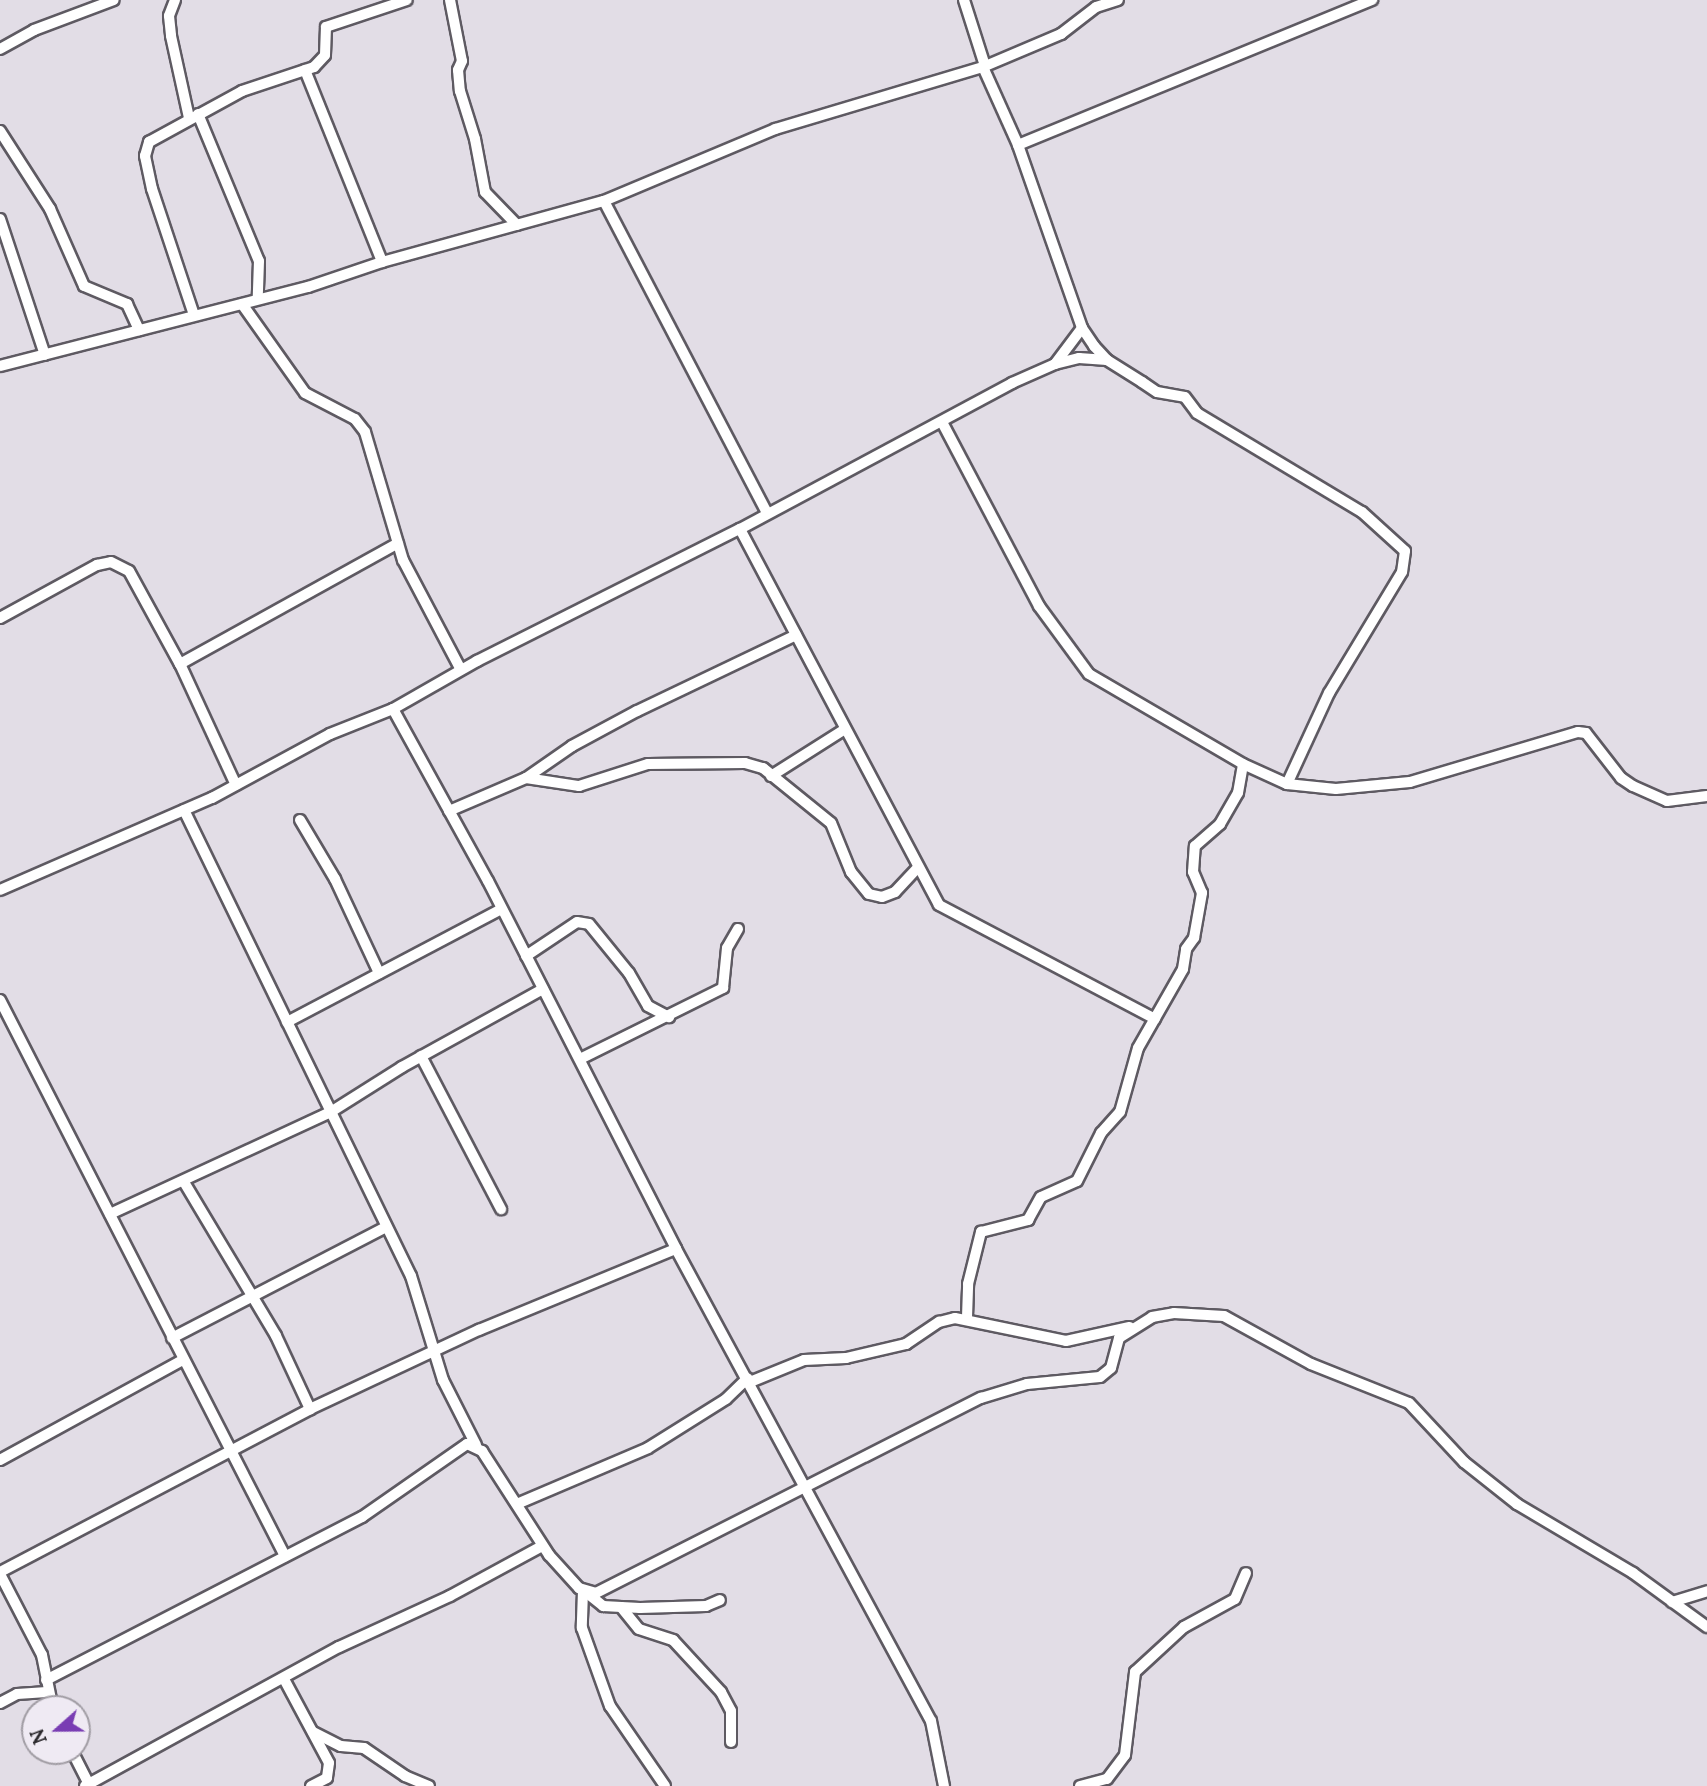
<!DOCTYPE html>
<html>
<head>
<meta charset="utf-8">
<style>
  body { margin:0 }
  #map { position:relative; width:1707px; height:1786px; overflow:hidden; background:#e2dde6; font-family:Lora,serif }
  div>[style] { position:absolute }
  .roads { filter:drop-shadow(2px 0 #5e5a62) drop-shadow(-2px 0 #5e5a62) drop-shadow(0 2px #5e5a62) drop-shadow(0 -2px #5e5a62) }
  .minor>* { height:10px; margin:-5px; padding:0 5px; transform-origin:5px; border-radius:5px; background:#fff }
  span { translate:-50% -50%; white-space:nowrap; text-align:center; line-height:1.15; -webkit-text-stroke:7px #efeaf3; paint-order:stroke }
  .north { position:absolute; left:21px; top:1695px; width:70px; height:70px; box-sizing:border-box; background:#efeaf3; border:2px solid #a19da4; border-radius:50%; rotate:249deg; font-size:19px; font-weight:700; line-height:28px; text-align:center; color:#2b292d }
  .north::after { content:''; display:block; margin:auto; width:24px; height:32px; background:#793db3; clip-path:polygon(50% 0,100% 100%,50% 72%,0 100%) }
</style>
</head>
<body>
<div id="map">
  <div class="roads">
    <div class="minor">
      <i style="left:175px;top:0;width:17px;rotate:111deg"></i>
      <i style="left:169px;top:16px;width:20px;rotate:84deg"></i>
      <i style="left:171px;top:36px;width:84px;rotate:77.6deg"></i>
      <i style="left:450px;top:0;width:62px;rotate:78.9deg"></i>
      <i style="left:462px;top:61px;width:10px;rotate:114deg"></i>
      <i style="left:458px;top:70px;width:21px;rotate:85deg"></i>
      <i style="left:460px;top:91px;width:50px;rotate:72.6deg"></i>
      <i style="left:475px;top:139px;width:54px;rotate:79.3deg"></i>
      <i style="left:485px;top:192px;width:46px;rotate:45.9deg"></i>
      <i style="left:964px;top:0;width:69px;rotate:72.3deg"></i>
      <i style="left:0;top:49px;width:39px;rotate:-29deg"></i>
      <i style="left:34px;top:30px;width:85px;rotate:-20.6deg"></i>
      <i style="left:983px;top:67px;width:85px;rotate:65.8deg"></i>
      <i style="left:1018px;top:145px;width:194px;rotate:70.7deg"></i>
      <i style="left:1082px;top:328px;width:22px;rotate:56deg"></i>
      <i style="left:1094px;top:346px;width:19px;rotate:47deg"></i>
      <i style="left:1107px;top:360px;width:41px;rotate:32.2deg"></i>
      <i style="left:1142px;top:382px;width:18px;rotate:34deg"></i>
      <i style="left:1157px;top:392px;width:28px;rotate:10deg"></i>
      <i style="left:1185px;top:397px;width:20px;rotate:53deg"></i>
      <i style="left:1197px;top:413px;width:192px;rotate:31deg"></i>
      <i style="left:1362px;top:512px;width:58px;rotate:42.2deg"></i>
      <i style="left:1405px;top:551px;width:21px;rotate:98deg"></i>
      <i style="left:1402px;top:572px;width:141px;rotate:121.1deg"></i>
      <i style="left:1329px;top:693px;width:100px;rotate:114.8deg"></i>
      <i style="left:305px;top:70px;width:207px;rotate:68.1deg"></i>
      <i style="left:198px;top:114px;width:159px;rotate:67.5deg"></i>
      <i style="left:259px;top:261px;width:38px;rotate:92deg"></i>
      <i style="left:0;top:131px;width:93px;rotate:57.3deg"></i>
      <i style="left:50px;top:209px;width:84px;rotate:66.2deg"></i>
      <i style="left:84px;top:286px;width:47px;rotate:22.7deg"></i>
      <i style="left:127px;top:304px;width:29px;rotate:65deg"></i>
      <i style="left:1018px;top:145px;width:383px;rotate:-22.3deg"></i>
      <i style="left:604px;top:201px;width:352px;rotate:62.4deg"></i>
      <i style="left:0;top:219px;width:143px;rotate:71.7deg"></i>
      <i style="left:242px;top:304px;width:109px;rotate:54.7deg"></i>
      <i style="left:305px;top:393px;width:56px;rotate:27.5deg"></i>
      <i style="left:355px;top:419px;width:16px;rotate:52deg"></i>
      <i style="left:365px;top:432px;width:134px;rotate:73.5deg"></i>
      <i style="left:403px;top:560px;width:124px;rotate:62.2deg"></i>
      <i style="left:194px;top:315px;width:133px;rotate:-108.4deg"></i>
      <i style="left:152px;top:189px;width:34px;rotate:-102deg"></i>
      <i style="left:145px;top:156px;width:15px;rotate:-74deg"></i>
      <i style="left:149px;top:142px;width:106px;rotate:-28.7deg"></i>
      <i style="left:242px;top:91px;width:76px;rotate:-18.4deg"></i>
      <i style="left:314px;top:67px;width:16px;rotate:-47deg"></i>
      <i style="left:325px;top:55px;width:28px;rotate:-88deg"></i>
      <i style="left:326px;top:27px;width:85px;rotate:-18.4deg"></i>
      <i style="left:1055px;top:364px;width:45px;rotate:-53.1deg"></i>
      <i style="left:0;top:366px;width:318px;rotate:-14.4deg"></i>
      <i style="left:308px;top:287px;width:78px;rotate:-18.7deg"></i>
      <i style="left:382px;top:262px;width:230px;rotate:-15.4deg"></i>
      <i style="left:604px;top:201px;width:186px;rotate:-22.8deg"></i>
      <i style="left:775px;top:129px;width:217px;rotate:-16.6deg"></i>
      <i style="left:983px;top:67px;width:85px;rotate:-22.9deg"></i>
      <i style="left:1061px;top:34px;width:44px;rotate:-37.6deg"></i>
      <i style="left:1096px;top:7px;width:23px;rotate:-18deg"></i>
      <i style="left:942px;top:422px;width:208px;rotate:62.2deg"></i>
      <i style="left:1039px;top:606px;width:84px;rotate:53.7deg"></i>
      <i style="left:1089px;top:674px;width:178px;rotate:30.3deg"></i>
      <i style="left:1243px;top:764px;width:48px;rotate:24.4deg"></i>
      <i style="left:1287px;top:784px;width:49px;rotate:5.8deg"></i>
      <i style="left:1336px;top:789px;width:74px;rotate:-5.4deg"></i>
      <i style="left:1410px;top:782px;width:175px;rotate:-16.6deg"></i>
      <i style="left:1578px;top:732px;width:8px;rotate:7deg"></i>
      <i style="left:1586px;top:733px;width:57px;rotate:52.1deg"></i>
      <i style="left:1621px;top:778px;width:14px;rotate:34deg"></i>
      <i style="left:1633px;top:786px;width:37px;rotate:24deg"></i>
      <i style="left:1667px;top:801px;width:40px;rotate:-7.1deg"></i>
      <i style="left:740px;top:529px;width:425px;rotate:62.1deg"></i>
      <i style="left:939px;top:905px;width:244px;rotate:27.8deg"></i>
      <i style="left:0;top:618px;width:111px;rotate:-28.7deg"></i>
      <i style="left:97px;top:565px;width:14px;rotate:-12deg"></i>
      <i style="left:111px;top:562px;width:20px;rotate:27deg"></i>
      <i style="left:129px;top:571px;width:106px;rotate:61.3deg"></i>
      <i style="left:180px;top:664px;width:133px;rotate:65.2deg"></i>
      <i style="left:180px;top:664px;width:249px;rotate:-29deg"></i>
      <i style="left:393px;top:709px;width:196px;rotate:61.1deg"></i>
      <i style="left:488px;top:881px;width:413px;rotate:62.9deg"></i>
      <i style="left:676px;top:1249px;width:536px;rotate:61.62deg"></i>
      <i style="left:931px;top:1721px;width:66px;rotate:78.7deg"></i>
      <i style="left:771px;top:776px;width:88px;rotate:-32.4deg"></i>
      <i style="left:526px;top:778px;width:54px;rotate:8.6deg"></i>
      <i style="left:579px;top:786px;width:72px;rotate:-17.7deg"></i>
      <i style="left:648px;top:764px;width:97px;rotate:-0.6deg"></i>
      <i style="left:745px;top:763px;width:19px;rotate:16deg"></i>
      <i style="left:763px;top:768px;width:87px;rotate:39deg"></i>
      <i style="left:831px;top:823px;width:53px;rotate:67.8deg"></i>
      <i style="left:851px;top:872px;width:28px;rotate:51deg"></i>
      <i style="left:869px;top:894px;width:13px;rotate:13deg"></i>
      <i style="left:882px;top:897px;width:14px;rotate:-21deg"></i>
      <i style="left:895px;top:892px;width:33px;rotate:-47deg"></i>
      <i style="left:184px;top:810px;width:518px;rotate:64.03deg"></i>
      <i style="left:411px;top:1276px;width:109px;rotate:72.9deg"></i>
      <i style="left:443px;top:1380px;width:73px;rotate:63.1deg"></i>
      <i style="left:449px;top:811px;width:84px;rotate:-23.2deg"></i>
      <i style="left:526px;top:778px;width:56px;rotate:-34.8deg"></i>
      <i style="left:572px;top:746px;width:74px;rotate:-28.3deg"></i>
      <i style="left:637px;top:711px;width:176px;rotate:-25.5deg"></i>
      <i style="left:300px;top:820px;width:69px;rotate:59.3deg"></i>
      <i style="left:335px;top:879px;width:104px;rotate:64.9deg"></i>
      <i style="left:0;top:890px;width:231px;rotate:-23.5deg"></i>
      <i style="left:212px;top:798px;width:134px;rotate:-28.5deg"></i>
      <i style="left:330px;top:734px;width:68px;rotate:-21.6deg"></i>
      <i style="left:393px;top:709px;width:97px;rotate:-29.7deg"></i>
      <i style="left:477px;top:661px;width:294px;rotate:-26.7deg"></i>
      <i style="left:740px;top:529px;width:309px;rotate:-28.2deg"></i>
      <i style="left:1012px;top:383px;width:47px;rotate:-23.8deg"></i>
      <i style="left:1055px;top:364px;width:25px;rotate:-14deg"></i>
      <i style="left:1079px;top:358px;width:28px;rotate:4deg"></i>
      <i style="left:526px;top:956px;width:61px;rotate:-33.7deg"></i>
      <i style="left:577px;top:922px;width:12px;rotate:9deg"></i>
      <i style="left:589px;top:924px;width:63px;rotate:50.8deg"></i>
      <i style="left:629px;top:973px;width:38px;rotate:60deg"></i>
      <i style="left:648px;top:1006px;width:24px;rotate:28deg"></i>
      <i style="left:0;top:1000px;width:625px;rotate:62.86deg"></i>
      <i style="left:287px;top:1022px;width:242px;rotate:-27.8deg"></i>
      <i style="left:421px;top:1056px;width:173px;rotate:62.4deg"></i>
      <i style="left:580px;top:1059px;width:160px;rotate:-26.4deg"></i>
      <i style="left:723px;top:988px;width:40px;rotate:-84.3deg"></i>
      <i style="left:727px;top:948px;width:22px;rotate:-60deg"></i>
      <i style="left:184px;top:1182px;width:179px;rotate:59.1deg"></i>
      <i style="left:276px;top:1336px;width:81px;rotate:65deg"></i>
      <i style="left:110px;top:1214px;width:241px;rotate:-24.8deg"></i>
      <i style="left:329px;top:1113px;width:86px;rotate:-32.2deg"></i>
      <i style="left:402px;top:1067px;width:161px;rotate:-29deg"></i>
      <i style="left:967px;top:1317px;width:33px;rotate:-88deg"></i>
      <i style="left:968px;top:1284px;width:54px;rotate:-76deg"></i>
      <i style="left:981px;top:1232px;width:49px;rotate:-14.3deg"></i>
      <i style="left:1028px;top:1220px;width:26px;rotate:-61deg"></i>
      <i style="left:1041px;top:1197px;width:39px;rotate:-24deg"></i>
      <i style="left:1077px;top:1181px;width:54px;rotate:-63.4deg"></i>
      <i style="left:1101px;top:1133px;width:28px;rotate:-48deg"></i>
      <i style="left:1120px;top:1112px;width:66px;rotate:-74.3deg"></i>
      <i style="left:1138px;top:1048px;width:91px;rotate:-60.3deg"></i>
      <i style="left:1183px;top:969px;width:20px;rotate:-81deg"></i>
      <i style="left:1186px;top:949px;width:14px;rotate:-54deg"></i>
      <i style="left:1194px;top:938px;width:46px;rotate:-79.9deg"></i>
      <i style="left:1202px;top:893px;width:23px;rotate:-113deg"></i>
      <i style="left:1193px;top:872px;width:26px;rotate:-86deg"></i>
      <i style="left:1195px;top:846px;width:33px;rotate:-41deg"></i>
      <i style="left:1220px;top:824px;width:36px;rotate:-60deg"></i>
      <i style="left:1238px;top:793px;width:29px;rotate:-80deg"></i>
      <i style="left:172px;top:1338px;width:241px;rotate:-27.4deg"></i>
      <i style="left:750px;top:1382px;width:58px;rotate:-22.2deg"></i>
      <i style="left:804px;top:1360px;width:42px;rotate:-2.7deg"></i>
      <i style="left:846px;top:1358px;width:62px;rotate:-13.1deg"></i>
      <i style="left:906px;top:1344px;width:40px;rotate:-34deg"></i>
      <i style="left:939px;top:1322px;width:16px;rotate:-14deg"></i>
      <i style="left:955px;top:1318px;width:113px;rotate:11.7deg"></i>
      <i style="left:1066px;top:1341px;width:65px;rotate:-12.5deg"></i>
      <i style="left:0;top:1460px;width:209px;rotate:-28.7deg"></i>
      <i style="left:517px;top:1504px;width:142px;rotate:-23.1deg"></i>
      <i style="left:648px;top:1448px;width:92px;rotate:-32.1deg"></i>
      <i style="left:726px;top:1399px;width:30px;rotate:-44deg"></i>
      <i style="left:0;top:1572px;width:350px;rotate:-27.7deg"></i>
      <i style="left:310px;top:1409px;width:187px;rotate:-25.1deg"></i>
      <i style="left:479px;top:1330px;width:213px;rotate:-22.4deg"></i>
      <i style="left:0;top:1574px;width:91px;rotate:62.6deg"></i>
      <i style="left:42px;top:1655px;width:55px;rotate:78.5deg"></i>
      <i style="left:583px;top:1591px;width:37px;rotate:92deg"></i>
      <i style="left:582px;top:1628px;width:83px;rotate:70.3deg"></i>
      <i style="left:610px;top:1706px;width:97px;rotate:55.5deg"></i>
      <i style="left:587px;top:1593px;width:21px;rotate:39deg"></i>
      <i style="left:603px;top:1606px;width:37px;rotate:3deg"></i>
      <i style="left:640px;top:1608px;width:66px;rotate:-1.7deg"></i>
      <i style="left:706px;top:1606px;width:15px;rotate:-23deg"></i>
      <i style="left:1672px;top:1602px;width:37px;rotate:-17deg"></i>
      <i style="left:621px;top:1607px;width:28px;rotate:51deg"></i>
      <i style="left:639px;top:1629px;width:36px;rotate:18deg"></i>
      <i style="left:673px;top:1640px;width:71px;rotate:47.3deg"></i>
      <i style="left:721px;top:1692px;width:21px;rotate:62deg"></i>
      <i style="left:731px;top:1711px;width:31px;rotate:90deg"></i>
      <i style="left:284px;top:1679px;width:95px;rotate:61.8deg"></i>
      <i style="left:329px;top:1763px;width:15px;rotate:98deg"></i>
      <i style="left:327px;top:1778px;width:18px;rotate:153deg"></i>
      <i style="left:46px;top:1680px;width:356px;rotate:-27.3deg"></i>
      <i style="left:362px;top:1517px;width:128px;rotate:-34.8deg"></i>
      <i style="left:467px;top:1444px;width:17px;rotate:25deg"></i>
      <i style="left:482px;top:1451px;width:124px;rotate:57.2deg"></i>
      <i style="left:549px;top:1555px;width:45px;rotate:47.7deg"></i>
      <i style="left:579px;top:1588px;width:18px;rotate:16deg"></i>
      <i style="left:596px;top:1593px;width:432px;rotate:-26.9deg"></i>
      <i style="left:981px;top:1398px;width:48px;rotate:-16.9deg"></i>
      <i style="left:1027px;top:1384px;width:73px;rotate:-5.5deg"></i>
      <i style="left:1100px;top:1377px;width:14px;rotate:-39deg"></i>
      <i style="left:1111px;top:1368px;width:31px;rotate:-75deg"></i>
      <i style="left:1119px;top:1338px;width:39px;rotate:-32deg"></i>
      <i style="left:1152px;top:1317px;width:22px;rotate:-10deg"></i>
      <i style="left:1174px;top:1313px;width:50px;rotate:3.4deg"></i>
      <i style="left:1224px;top:1316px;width:99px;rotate:28.9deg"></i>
      <i style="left:1311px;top:1364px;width:105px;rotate:21.7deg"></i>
      <i style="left:1409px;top:1403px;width:81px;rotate:47deg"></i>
      <i style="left:1464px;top:1462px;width:68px;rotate:38.4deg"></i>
      <i style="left:1517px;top:1504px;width:135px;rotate:30.7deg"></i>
      <i style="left:1633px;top:1573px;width:92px;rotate:36.1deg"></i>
      <i style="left:0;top:1703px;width:19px;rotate:-28deg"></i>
      <i style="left:17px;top:1694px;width:30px;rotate:-4deg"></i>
      <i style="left:313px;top:1732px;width:31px;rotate:27deg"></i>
      <i style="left:341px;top:1746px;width:23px;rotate:5deg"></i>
      <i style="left:364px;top:1748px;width:50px;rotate:34.3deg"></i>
      <i style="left:405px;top:1776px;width:26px;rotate:23deg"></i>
      <i style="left:72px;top:1751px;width:39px;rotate:63deg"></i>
      <i style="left:85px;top:1786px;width:290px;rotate:-28.7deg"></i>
      <i style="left:339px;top:1647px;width:122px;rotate:-24.7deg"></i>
      <i style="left:450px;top:1596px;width:105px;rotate:-28.5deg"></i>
      <i style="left:1080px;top:1786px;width:28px;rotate:-15deg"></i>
      <i style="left:1107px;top:1779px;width:30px;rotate:-53deg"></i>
      <i style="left:1125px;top:1755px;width:84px;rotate:-83.1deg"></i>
      <i style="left:1135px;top:1672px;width:67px;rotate:-42.6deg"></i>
      <i style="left:1184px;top:1627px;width:58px;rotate:-28.8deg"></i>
      <i style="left:1235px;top:1599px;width:28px;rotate:-67deg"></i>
    </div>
  </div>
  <div class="north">N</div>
</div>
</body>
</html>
